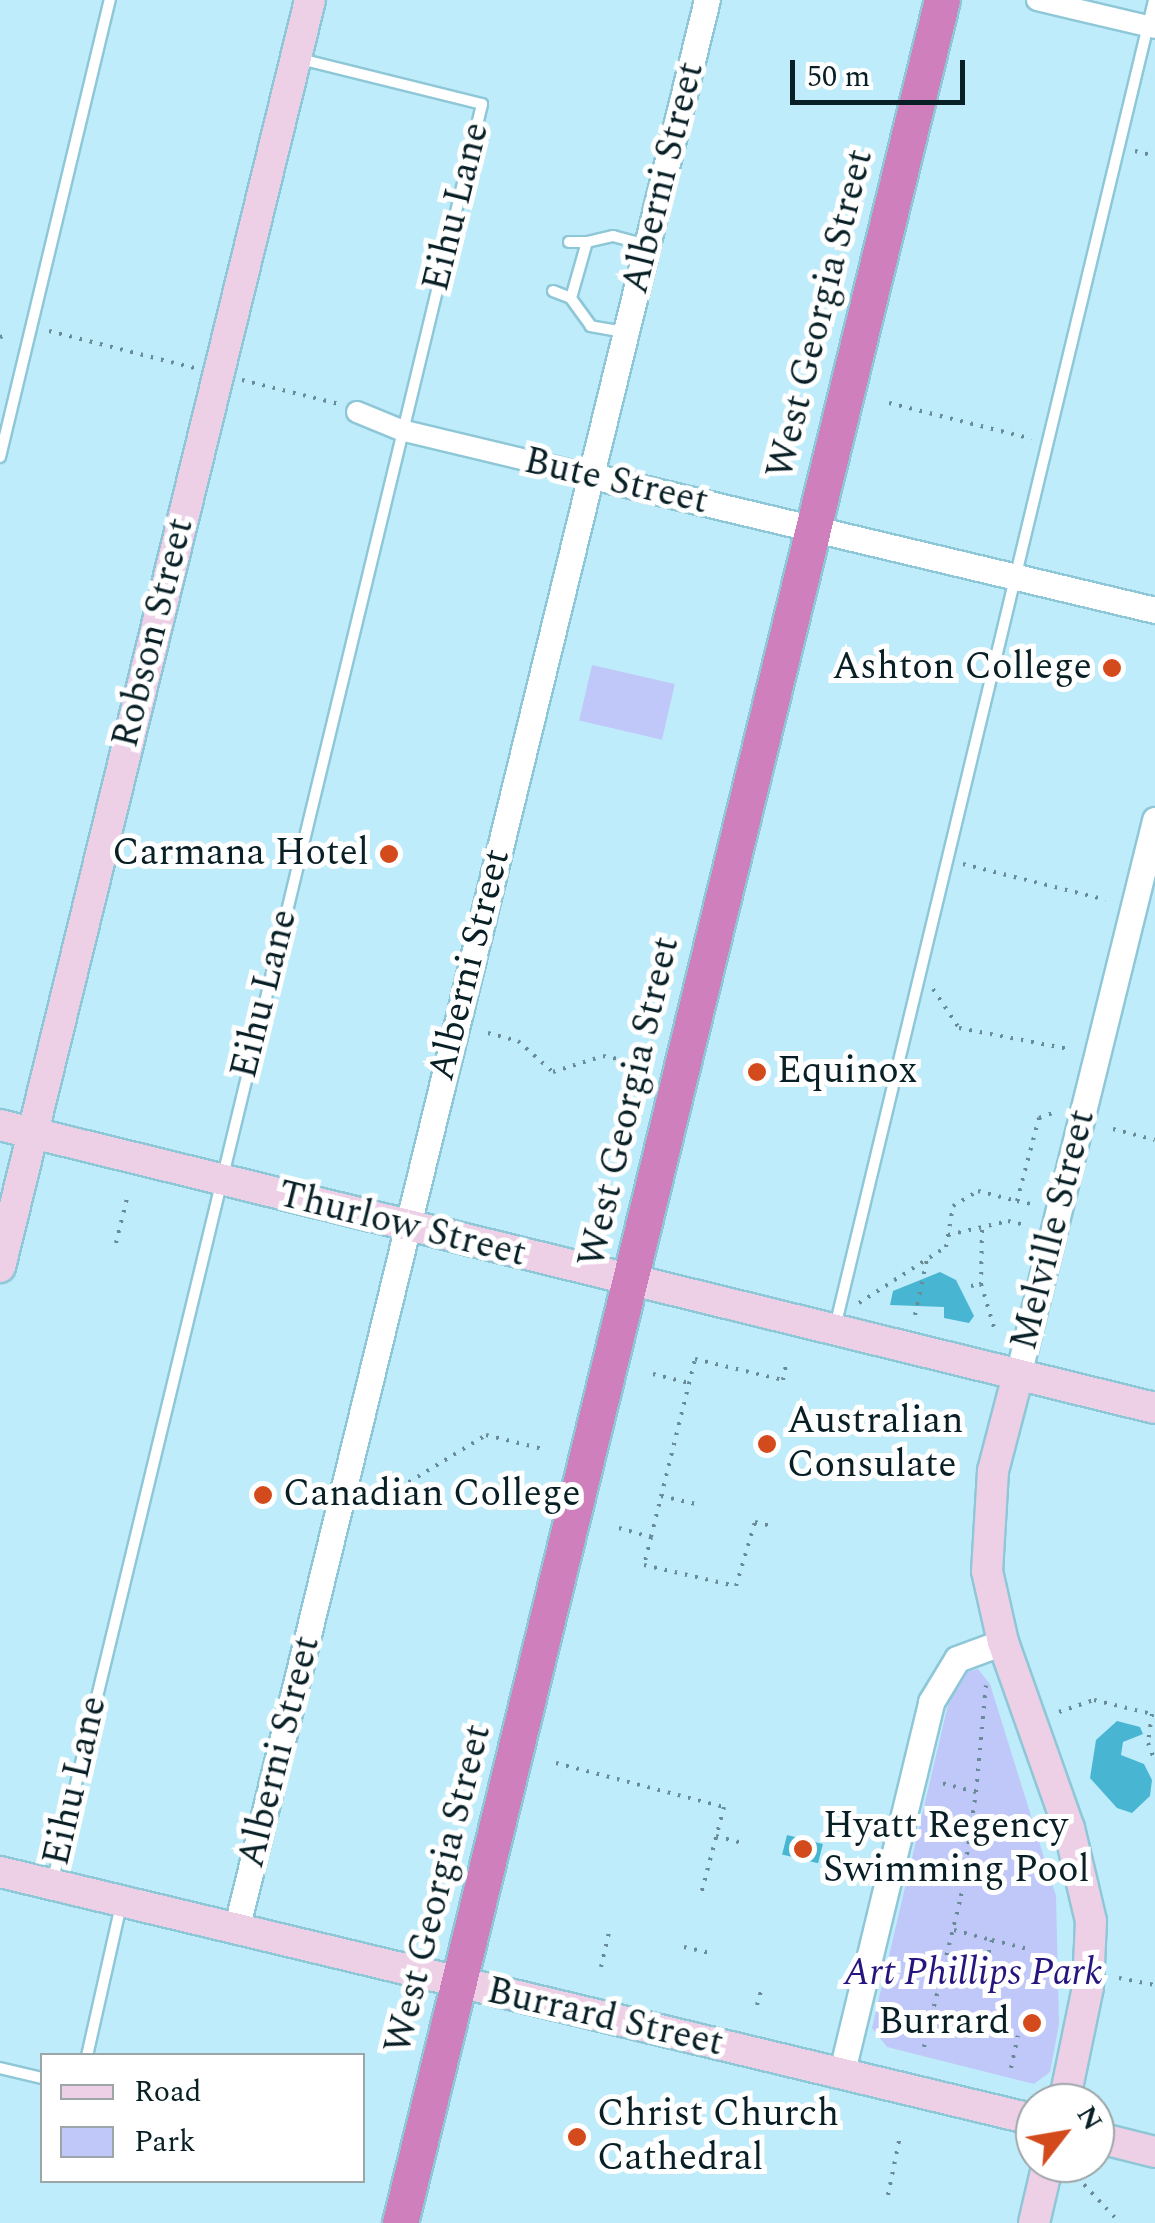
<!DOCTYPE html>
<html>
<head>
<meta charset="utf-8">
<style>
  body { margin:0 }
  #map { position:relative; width:1155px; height:2223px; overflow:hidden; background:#bfecfa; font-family:Spectral,serif }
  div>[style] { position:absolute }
  .green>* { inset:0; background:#c0c8f9; transform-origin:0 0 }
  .water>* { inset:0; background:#48b6d2; transform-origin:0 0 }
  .path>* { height:4px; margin-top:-2px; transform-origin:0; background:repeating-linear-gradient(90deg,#688b96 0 2.5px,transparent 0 10.5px) }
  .roads { filter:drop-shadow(2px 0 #8ec7d7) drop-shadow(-2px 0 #8ec7d7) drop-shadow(0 2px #8ec7d7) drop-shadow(0 -2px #8ec7d7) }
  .service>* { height:10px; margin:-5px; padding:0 5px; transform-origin:5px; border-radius:5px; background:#fff }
  .minor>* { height:20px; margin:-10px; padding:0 10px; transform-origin:10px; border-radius:10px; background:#fff }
  .tertiary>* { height:25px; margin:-12.5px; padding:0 12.5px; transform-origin:12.5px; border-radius:12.5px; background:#fff }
  .secondary>* { height:30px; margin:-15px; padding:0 15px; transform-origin:15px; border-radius:15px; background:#edcfe6 }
  .trunk>* { height:35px; margin:-17.5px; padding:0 17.5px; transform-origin:17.5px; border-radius:17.5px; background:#cf80bc }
  .dots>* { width:28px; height:28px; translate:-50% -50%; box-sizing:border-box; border:5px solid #fff; border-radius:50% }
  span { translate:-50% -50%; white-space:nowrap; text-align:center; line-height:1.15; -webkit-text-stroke:10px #fff; paint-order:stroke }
  .street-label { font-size:38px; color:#071f25 }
  .poi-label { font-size:38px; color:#071f25 }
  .right { translate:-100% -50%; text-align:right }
  .left { translate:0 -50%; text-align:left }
  .park-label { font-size:38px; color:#25157e; font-style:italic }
  .legend { position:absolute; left:40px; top:2053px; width:325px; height:130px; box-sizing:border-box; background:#fff; border:2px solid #9ca5a8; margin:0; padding:12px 18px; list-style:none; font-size:30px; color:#071f25 }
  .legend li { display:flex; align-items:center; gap:20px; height:50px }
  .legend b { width:50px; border:2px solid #9ca5a8 }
  .north { position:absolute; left:1015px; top:2083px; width:100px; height:100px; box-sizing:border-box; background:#fff; border:2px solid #9ca5a8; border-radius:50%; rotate:59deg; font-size:28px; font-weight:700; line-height:40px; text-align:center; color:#071f25 }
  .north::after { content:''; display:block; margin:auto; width:35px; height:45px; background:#d34b1d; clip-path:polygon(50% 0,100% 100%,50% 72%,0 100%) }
  .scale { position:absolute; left:790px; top:60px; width:175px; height:45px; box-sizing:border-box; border:5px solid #071f25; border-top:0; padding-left:12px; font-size:30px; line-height:35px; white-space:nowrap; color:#071f25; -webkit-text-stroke:8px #fff; paint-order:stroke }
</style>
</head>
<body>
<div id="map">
  <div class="green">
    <i style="left:592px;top:665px;width:85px;height:57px;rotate:13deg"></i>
    <i style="clip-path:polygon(978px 1669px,990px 1684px,1056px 1896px,1059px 2024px,1050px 2072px,1034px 2084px,887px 2047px,872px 2028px,950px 1696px,966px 1672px)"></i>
  </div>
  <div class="water">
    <i style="clip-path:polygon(940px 1272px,956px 1280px,974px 1316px,969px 1323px,944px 1318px,944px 1307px,890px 1305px,893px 1291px)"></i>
    <i style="clip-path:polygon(1117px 1721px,1140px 1727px,1143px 1734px,1123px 1742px,1121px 1755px,1144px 1764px,1152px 1780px,1150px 1796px,1132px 1813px,1117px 1808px,1090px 1778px,1096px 1740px)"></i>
    <i style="left:787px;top:1835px;width:37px;height:20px;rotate:14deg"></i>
  </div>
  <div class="path">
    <i style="left:1135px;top:151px;width:21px;rotate:14deg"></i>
    <i style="left:49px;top:331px;width:150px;rotate:14.3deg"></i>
    <i style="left:0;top:337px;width:10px;rotate:-17deg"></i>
    <i style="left:242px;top:380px;width:100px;rotate:13.9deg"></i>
    <i style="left:889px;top:403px;width:147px;rotate:14.1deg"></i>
    <i style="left:963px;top:864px;width:147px;rotate:14.1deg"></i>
    <i style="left:933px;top:989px;width:47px;rotate:56.3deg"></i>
    <i style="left:959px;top:1028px;width:112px;rotate:10.8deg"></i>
    <i style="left:488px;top:1033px;width:31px;rotate:15deg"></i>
    <i style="left:518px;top:1041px;width:47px;rotate:41.5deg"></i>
    <i style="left:553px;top:1072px;width:52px;rotate:-17.7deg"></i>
    <i style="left:603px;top:1056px;width:31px;rotate:11deg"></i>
    <i style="left:1113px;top:1129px;width:43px;rotate:14.7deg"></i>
    <i style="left:1017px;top:1201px;width:14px;rotate:12deg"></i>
    <i style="left:982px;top:1230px;width:54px;rotate:91.1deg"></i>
    <i style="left:981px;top:1284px;width:52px;rotate:73.3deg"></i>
    <i style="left:948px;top:1235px;width:62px;rotate:-13.1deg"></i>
    <i style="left:1008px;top:1221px;width:17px;rotate:13deg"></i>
    <i style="left:116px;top:1243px;width:50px;rotate:-76.2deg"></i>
    <i style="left:971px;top:1286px;width:10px;rotate:-11deg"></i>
    <i style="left:859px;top:1303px;width:103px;rotate:-32.8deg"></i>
    <i style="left:946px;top:1247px;width:42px;rotate:-80.3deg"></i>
    <i style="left:953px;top:1206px;width:29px;rotate:-31deg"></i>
    <i style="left:978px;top:1191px;width:40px;rotate:14.4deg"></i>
    <i style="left:1017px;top:1201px;width:86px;rotate:-75.2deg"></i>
    <i style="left:1039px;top:1118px;width:15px;rotate:-20deg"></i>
    <i style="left:915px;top:1315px;width:57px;rotate:-77.9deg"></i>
    <i style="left:653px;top:1374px;width:37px;rotate:14deg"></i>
    <i style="left:661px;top:1496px;width:37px;rotate:13deg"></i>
    <i style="left:373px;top:1504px;width:132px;rotate:-31.4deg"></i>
    <i style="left:486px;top:1435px;width:59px;rotate:13.8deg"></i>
    <i style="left:619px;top:1528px;width:33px;rotate:16deg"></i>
    <i style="left:651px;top:1537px;width:29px;rotate:104deg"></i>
    <i style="left:644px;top:1565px;width:94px;rotate:12.9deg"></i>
    <i style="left:736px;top:1586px;width:67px;rotate:-73.5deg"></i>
    <i style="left:755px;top:1522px;width:16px;rotate:14deg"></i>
    <i style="left:651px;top:1537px;width:183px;rotate:-76.1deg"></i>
    <i style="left:695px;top:1359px;width:90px;rotate:13.4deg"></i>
    <i style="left:783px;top:1380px;width:20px;rotate:-79deg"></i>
    <i style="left:1059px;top:1712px;width:37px;rotate:-19deg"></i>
    <i style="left:1094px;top:1700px;width:60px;rotate:13.6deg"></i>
    <i style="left:1152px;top:1714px;width:29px;rotate:98deg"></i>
    <i style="left:1148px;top:1743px;width:19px;rotate:69deg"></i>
    <i style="left:556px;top:1763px;width:174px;rotate:14.7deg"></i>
    <i style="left:724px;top:1807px;width:94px;rotate:104.8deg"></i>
    <i style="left:976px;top:1792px;width:107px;rotate:-84.7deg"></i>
    <i style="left:716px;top:1836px;width:28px;rotate:15deg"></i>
    <i style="left:954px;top:1930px;width:39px;rotate:15deg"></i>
    <i style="left:992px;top:1940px;width:23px;rotate:105deg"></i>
    <i style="left:992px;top:1940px;width:34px;rotate:14deg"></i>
    <i style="left:684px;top:1947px;width:28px;rotate:13deg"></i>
    <i style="left:601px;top:1967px;width:35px;rotate:-77deg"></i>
    <i style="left:1119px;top:1978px;width:37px;rotate:11deg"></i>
    <i style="left:757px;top:2005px;width:18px;rotate:-74deg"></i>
    <i style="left:924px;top:2047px;width:155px;rotate:-76.2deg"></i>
    <i style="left:961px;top:1896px;width:105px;rotate:-81.8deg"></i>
    <i style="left:976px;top:1792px;width:40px;rotate:-165.6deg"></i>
    <i style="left:1011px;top:2068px;width:33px;rotate:-78deg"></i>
    <i style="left:1077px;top:2177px;width:63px;rotate:46.9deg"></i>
    <i style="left:888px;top:2195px;width:60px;rotate:-78.5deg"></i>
  </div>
  <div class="roads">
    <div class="service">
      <i style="left:569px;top:242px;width:18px"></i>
      <i style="left:553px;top:291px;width:19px;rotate:21deg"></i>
      <i style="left:624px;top:332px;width:34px;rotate:-170deg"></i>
      <i style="left:591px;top:326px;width:34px;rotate:-126deg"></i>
      <i style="left:571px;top:298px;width:58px;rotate:-74.1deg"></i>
      <i style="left:587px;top:242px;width:27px;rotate:-13deg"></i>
      <i style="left:613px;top:236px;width:35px;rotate:15deg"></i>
      <i style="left:0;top:457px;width:470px;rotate:-76.5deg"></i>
      <i style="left:835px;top:1327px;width:1365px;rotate:-76.48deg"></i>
      <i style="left:53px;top:1879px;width:1826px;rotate:-76.41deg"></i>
      <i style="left:482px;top:104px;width:187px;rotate:-166.1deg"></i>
      <i style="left:87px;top:2056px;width:155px;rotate:-77.3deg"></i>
      <i style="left:0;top:2068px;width:43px;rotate:13.4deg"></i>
    </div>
    <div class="minor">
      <i style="left:1037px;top:0;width:121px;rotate:13.3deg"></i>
      <i style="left:357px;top:412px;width:48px;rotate:22.2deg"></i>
      <i style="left:401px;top:430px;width:196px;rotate:13.5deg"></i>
    </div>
    <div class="tertiary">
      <i style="left:592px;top:476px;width:579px;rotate:13.39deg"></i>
      <i style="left:1018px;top:1375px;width:572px;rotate:-76.13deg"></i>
      <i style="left:236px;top:1930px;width:1987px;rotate:-76.29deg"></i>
      <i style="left:841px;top:2075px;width:384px;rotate:-76.4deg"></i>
      <i style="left:931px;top:1702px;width:50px;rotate:-58.8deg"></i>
      <i style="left:957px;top:1659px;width:49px;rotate:-20.3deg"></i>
    </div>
    <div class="secondary">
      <i style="left:0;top:1125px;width:1189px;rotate:13.77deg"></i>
      <i style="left:0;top:1267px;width:1304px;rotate:-76.25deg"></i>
      <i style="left:1018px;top:1375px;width:99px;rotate:104.6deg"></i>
      <i style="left:993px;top:1471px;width:100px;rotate:93.4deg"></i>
      <i style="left:987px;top:1571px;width:73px;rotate:77.3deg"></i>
      <i style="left:1003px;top:1642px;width:197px;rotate:70.5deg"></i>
      <i style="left:1069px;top:1828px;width:96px;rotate:76.7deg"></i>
      <i style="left:1091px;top:1921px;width:66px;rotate:92.6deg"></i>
      <i style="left:1088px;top:1987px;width:118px;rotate:101.7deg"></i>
      <i style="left:0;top:1872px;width:1064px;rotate:13.47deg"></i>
      <i style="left:1095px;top:2137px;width:62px;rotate:14deg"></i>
      <i style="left:1034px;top:2223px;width:62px;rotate:-76.9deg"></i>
    </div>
    <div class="trunk">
      <i style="left:400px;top:2223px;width:2288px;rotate:-76.3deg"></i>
    </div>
  </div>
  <div class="dots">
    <i style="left:1112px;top:668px;background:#d34b1d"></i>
    <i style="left:389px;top:854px;background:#d34b1d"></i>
    <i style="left:757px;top:1072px;background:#d34b1d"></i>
    <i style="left:767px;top:1444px;background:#d34b1d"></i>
    <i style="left:263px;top:1495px;background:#d34b1d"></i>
    <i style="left:803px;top:1849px;background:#d34b1d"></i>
    <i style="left:1032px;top:2023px;background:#d34b1d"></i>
    <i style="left:577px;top:2137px;background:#d34b1d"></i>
  </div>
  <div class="street-label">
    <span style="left:664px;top:178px;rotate:-76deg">Alberni Street</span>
    <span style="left:457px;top:207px;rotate:-76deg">Eihu Lane</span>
    <span style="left:821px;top:314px;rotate:-76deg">West Georgia Street</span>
    <span style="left:616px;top:482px;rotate:13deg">Bute Street</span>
    <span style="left:154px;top:633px;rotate:-76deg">Robson Street</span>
    <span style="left:470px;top:965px;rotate:-76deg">Alberni Street</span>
    <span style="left:265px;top:994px;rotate:-76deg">Eihu Lane</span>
    <span style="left:630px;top:1102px;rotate:-77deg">West Georgia Street</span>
    <span style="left:402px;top:1225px;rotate:14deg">Thurlow Street</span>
    <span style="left:1054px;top:1230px;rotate:-76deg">Melville Street</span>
    <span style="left:280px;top:1752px;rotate:-76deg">Alberni Street</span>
    <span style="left:76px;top:1781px;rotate:-77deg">Eihu Lane</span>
    <span style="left:439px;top:1889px;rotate:-76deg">West Georgia Street</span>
    <span style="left:605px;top:2018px;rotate:13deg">Burrard Street</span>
  </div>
  <div class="poi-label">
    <span class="right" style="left:1092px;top:668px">Ashton College</span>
    <span class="right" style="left:369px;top:854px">Carmana Hotel</span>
    <span class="left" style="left:777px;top:1072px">Equinox</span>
    <span class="left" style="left:787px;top:1444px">Australian<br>Consulate</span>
    <span class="left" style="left:283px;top:1495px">Canadian College</span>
    <span class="left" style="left:823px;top:1849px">Hyatt Regency<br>Swimming Pool</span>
    <span class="right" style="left:1010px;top:2023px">Burrard</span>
    <span class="left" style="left:597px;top:2137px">Christ Church<br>Cathedral</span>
  </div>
  <div class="park-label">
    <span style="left:973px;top:1974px">Art Phillips Park</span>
  </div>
  <ul class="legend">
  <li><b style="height:12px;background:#edcfe6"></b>Road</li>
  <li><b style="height:28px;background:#c0c8f9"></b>Park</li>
  </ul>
  <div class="north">N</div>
  <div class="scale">50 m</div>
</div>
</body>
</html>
